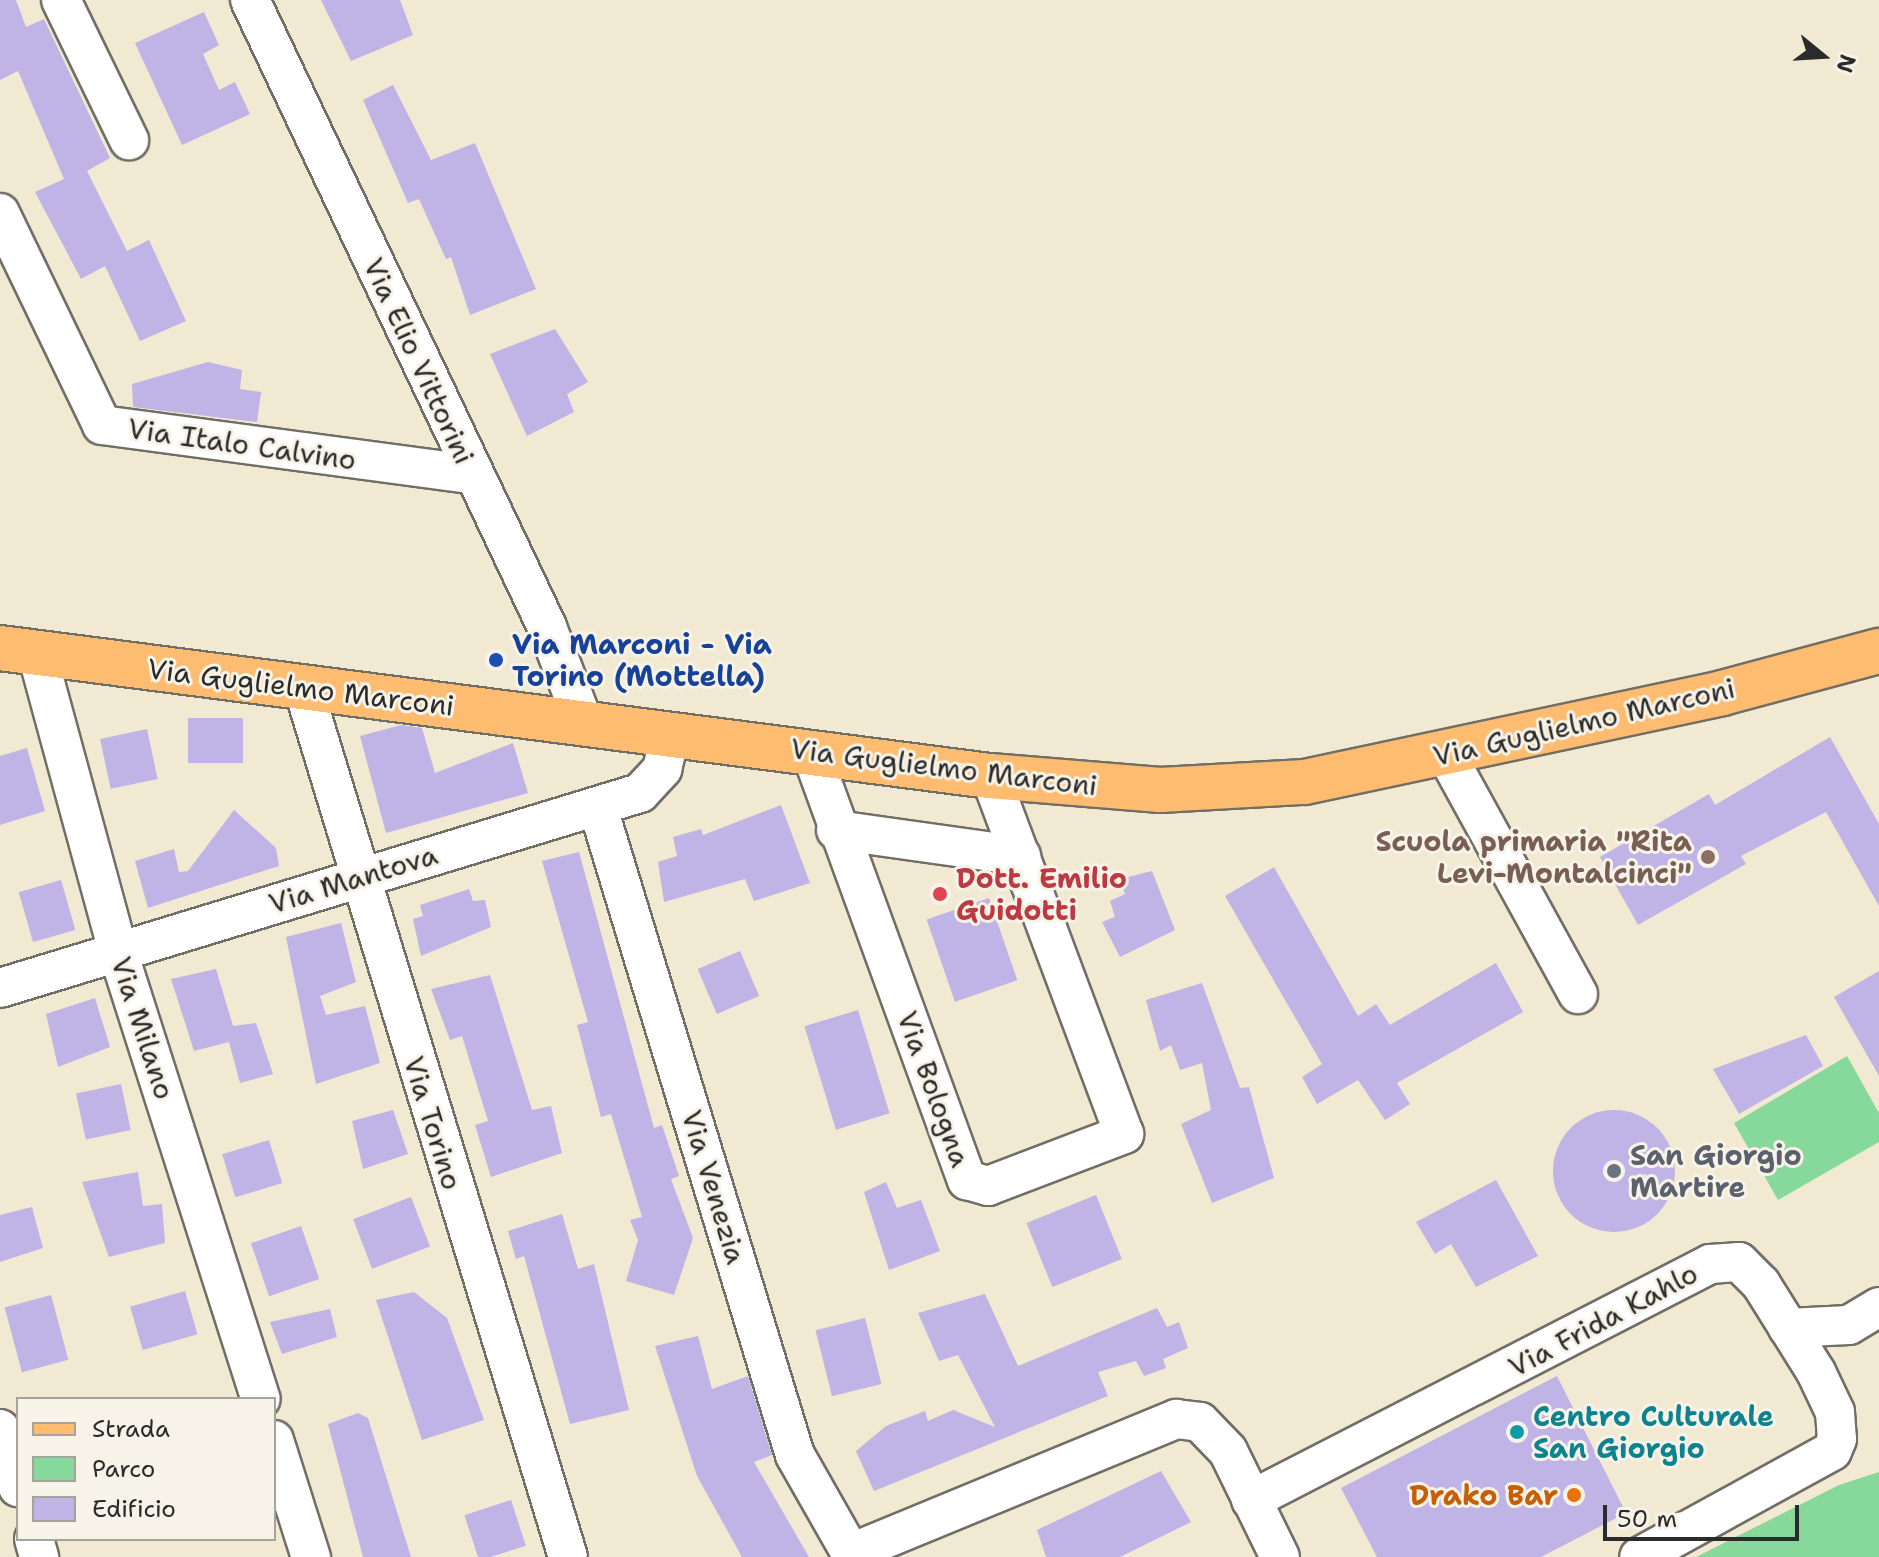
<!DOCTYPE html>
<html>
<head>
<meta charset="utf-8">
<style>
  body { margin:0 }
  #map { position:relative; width:1879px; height:1557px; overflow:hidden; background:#f2e9d3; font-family:"Shantell Sans",sans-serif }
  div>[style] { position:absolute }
  .green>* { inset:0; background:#86d99b }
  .building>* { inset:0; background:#c0b3e5; transform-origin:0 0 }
  .round { border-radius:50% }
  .roads { filter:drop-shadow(2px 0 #716e66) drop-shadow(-2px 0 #716e66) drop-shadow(0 2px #716e66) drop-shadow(0 -2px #716e66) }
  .minor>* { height:38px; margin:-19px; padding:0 19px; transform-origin:19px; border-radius:19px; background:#fff }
  .major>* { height:44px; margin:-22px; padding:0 22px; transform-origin:22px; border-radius:22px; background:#fdbc70 }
  .dots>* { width:22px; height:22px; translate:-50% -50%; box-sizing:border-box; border:4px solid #f7f3e8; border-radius:50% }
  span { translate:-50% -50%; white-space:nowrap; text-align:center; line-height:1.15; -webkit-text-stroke:6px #f7f3e8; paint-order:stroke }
  .street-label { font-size:28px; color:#2b2b2b }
  .transit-label { font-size:28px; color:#164399; font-weight:700 }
  .left { translate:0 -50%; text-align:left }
  .education-label { font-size:28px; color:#785e54; font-weight:700 }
  .right { translate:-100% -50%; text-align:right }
  .health-label { font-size:28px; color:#be3a42; font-weight:700 }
  .worship-label { font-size:28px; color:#5b616d; font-weight:700 }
  .culture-label { font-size:28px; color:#0d838f; font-weight:700 }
  .food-label { font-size:28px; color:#c56008; font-weight:700 }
  .legend { position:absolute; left:16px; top:1397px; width:260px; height:144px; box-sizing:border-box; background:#f7f3e8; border:2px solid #a5a39c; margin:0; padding:10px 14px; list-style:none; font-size:24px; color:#2b2b2b }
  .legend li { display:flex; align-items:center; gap:16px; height:40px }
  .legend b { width:40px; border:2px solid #a5a39c }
  .north { position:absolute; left:1783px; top:16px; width:80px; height:80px; -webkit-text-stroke:6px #f7f3e8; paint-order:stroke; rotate:108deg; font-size:22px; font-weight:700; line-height:32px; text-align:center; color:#2b2b2b }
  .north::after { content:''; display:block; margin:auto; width:28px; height:36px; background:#2b2b2b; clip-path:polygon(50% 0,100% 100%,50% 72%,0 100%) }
  .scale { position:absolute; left:1603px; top:1505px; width:196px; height:36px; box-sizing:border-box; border:4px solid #2b2b2b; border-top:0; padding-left:10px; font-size:24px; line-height:28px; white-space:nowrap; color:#2b2b2b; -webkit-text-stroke:6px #f7f3e8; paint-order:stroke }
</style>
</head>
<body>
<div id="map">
  <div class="green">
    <i style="clip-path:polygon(1847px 1056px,1879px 1113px,1879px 1142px,1778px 1200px,1734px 1123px)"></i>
    <i style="clip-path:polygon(1879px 1472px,1879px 1557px,1696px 1557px,1839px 1485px)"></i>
  </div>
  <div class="building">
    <i style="clip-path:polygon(0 0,16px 0,26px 27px,44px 19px,110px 158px,87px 171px,127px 251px,149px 240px,186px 321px,140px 341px,105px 266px,81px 279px,35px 192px,64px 179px,18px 71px,0 80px)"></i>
    <i style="clip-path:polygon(321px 0,400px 0,413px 35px,351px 61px)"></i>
    <i style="clip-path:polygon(204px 12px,219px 45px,203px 54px,219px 90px,235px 82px,250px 114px,182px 145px,135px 43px)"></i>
    <i style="clip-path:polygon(393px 85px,431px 160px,475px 143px,536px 289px,470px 315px,451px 257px,446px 259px,419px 199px,408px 203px,363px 100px)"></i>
    <i style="clip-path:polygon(555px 329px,588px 382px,567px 394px,574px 412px,527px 436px,490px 354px)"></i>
    <i style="clip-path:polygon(208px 362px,242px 370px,240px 389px,261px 392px,257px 422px,133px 407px,132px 384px)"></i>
    <i style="left:243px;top:718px;width:45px;height:55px;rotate:90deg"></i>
    <i style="clip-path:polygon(401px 725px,422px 728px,435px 773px,513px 743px,528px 793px,386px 833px,360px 736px)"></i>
    <i style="left:147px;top:729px;width:51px;height:48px;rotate:78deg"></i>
    <i style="clip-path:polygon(1830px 737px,1879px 824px,1879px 906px,1826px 812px,1741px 856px,1746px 864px,1638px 925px,1600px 857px,1709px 794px,1715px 805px)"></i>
    <i style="clip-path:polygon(27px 748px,45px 811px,0 825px,0 756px)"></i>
    <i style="clip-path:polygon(781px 805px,810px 883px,754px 901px,745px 879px,664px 902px,658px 862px,677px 856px,673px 837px,701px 829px,703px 835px)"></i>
    <i style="clip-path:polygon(234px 810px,276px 848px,279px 866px,148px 908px,135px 861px,174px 849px,179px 872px,188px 871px)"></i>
    <i style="clip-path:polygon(579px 852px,654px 1128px,662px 1125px,679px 1176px,671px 1179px,693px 1238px,674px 1295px,626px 1281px,638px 1240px,630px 1220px,642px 1217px,611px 1114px,601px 1117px,577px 1025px,588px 1022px,542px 861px)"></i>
    <i style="clip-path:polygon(1274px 867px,1358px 1016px,1376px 1004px,1390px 1025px,1496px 963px,1523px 1012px,1397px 1083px,1410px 1104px,1385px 1120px,1358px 1080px,1317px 1104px,1302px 1077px,1322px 1064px,1225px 896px)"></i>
    <i style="clip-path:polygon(1152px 871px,1175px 930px,1120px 957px,1102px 922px,1115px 917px,1110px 901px,1125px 894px,1120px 879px)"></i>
    <i style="left:61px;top:880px;width:52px;height:44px;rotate:74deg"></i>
    <i style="clip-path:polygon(469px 889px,473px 901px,485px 900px,491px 927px,421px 956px,413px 919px,423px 916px,420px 905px)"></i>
    <i style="left:989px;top:898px;width:87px;height:66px;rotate:71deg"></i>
    <i style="clip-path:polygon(341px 923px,356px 982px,320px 996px,326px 1015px,365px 1006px,380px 1063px,316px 1084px,286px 937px)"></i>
    <i style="left:740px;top:951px;width:49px;height:46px;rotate:67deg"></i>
    <i style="clip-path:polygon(216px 969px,233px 1026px,256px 1023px,273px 1074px,240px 1083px,229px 1042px,194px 1051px,171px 979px)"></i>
    <i style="clip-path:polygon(1879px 971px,1879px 1076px,1834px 997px)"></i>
    <i style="clip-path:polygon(490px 975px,532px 1110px,551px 1106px,562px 1153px,491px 1177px,475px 1125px,488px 1121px,462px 1036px,450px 1040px,431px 989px)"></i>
    <i style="clip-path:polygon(1202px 983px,1240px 1088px,1249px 1087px,1274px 1178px,1212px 1203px,1181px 1124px,1211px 1110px,1202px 1063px,1180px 1070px,1171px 1045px,1160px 1051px,1146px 1000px)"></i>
    <i style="clip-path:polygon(95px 998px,110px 1047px,58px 1067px,46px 1014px)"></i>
    <i style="left:858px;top:1010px;width:108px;height:56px;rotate:73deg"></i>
    <i style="clip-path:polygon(1806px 1035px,1823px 1066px,1739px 1114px,1713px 1069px)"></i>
    <i style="left:121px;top:1084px;width:47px;height:46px;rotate:78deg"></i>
    <i style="clip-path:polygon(393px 1110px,408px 1154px,363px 1169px,352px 1121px)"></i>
    <i class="round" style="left:1553px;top:1110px;width:122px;height:122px"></i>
    <i style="left:269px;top:1140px;width:45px;height:49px;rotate:73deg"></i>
    <i style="clip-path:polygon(138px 1172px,143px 1206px,162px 1204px,165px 1243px,109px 1257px,82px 1182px)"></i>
    <i style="clip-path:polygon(1496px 1180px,1538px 1256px,1476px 1287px,1451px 1244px,1435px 1254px,1416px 1222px)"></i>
    <i style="clip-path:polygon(886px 1182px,897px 1208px,921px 1200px,940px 1251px,889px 1270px,864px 1192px)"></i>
    <i style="left:1096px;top:1195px;width:69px;height:75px;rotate:68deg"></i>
    <i style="left:411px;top:1197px;width:53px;height:62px;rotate:69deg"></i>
    <i style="clip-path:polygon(32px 1207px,43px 1248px,0 1262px,0 1215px)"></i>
    <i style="clip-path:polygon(562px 1214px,578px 1269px,594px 1264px,629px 1410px,570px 1424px,524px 1256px,516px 1259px,508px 1231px)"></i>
    <i style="left:301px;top:1226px;width:56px;height:53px;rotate:71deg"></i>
    <i style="left:185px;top:1291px;width:45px;height:57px;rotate:74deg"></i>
    <i style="clip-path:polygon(414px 1292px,447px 1318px,484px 1420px,422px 1440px,376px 1300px)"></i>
    <i style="clip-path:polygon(985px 1294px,1018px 1366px,1157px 1308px,1167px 1327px,1179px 1322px,1188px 1348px,1163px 1359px,1166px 1368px,1144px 1376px,1136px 1361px,1098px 1372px,1108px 1396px,874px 1491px,856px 1451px,886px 1426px,925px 1411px,928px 1421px,953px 1410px,995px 1427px,958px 1355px,939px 1361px,918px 1313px)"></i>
    <i style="left:51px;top:1295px;width:67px;height:48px;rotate:75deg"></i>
    <i style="clip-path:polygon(330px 1309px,337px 1337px,282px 1354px,270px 1322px)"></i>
    <i style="left:865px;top:1318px;width:68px;height:51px;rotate:76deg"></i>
    <i style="clip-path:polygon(698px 1336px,712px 1389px,748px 1376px,772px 1455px,754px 1462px,809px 1557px,742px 1557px,697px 1476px,655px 1346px)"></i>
    <i style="clip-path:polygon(1557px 1376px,1626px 1513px,1541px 1557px,1377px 1557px,1341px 1488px)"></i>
    <i style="clip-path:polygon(358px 1413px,368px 1418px,411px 1557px,363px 1557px,328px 1424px)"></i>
    <i style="clip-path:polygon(1161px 1471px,1191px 1522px,1120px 1557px,1046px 1557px,1037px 1530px)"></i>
    <i style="left:511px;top:1500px;width:48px;height:49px;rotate:72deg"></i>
  </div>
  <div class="roads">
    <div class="minor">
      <i style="left:61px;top:0;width:156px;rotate:64.1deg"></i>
      <i style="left:250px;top:0;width:694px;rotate:64.65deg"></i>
      <i style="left:547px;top:627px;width:104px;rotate:69.1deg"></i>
      <i style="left:0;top:213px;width:235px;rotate:64.3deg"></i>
      <i style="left:102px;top:425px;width:372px;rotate:7.6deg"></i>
      <i style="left:37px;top:653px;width:310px;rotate:74.8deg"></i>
      <i style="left:118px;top:952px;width:469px;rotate:72.3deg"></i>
      <i style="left:303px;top:687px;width:909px;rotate:73.06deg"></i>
      <i style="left:811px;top:752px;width:456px;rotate:70deg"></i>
      <i style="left:967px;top:1180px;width:22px;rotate:16deg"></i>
      <i style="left:988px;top:1186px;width:146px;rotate:-20.9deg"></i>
      <i style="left:1124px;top:1134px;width:382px;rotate:-110.5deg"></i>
      <i style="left:1446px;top:754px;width:274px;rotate:61.2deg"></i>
      <i style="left:598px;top:808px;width:676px;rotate:73.07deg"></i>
      <i style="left:795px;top:1455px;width:117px;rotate:60.4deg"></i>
      <i style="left:836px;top:830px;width:187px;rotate:8deg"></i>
      <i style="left:0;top:988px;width:669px;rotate:-16.95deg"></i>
      <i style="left:640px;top:793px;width:33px;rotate:-47deg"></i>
      <i style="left:662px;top:769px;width:36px;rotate:-76deg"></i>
      <i style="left:1788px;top:1328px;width:61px;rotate:-2.8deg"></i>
      <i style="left:1849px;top:1325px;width:35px;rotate:-31deg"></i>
      <i style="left:0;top:1429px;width:61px;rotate:72.8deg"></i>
      <i style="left:274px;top:1440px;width:123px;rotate:72.5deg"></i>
      <i style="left:1251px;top:1500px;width:516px;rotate:-27.21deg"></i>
      <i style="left:1710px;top:1264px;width:29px;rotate:-4deg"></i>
      <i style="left:1739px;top:1262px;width:31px;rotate:45deg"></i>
      <i style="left:1761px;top:1284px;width:104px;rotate:58deg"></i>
      <i style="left:1816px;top:1372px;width:44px;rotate:64.6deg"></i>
      <i style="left:1835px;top:1412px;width:27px;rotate:86deg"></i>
      <i style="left:1837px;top:1439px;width:13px;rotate:113deg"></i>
      <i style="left:1832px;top:1451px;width:220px;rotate:151.2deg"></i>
      <i style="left:34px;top:1539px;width:19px;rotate:74deg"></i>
      <i style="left:851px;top:1553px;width:352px;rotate:-22.4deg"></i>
      <i style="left:1176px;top:1419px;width:24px;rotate:7deg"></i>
      <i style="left:1200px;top:1422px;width:40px;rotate:46deg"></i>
      <i style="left:1228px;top:1451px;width:118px;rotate:63.9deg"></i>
    </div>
    <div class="major">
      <i style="left:0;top:648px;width:998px;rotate:7.37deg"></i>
      <i style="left:990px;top:776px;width:171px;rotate:4.7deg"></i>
      <i style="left:1160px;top:790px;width:145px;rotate:-3.2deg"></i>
      <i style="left:1305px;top:782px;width:426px;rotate:-12deg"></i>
      <i style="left:1722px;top:693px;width:163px;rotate:-15deg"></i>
    </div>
  </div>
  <div class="dots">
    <i style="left:496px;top:660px;background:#1a4fb4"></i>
    <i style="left:1708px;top:857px;background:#8d6e63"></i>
    <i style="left:940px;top:894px;background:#e0444e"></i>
    <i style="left:1614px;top:1171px;background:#6b7280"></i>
    <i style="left:1517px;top:1432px;background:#0f9aa8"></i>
    <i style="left:1574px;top:1495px;background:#e8710a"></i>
  </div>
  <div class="street-label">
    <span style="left:419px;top:361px;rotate:65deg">Via Elio Vittorini</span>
    <span style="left:242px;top:444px;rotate:8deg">Via Italo Calvino</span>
    <span style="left:301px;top:687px;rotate:7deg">Via Guglielmo Marconi</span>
    <span style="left:1584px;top:722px;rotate:-13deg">Via Guglielmo Marconi</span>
    <span style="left:944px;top:767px;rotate:7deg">Via Guglielmo Marconi</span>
    <span style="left:353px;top:879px;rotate:-17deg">Via Mantova</span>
    <span style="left:143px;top:1028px;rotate:72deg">Via Milano</span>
    <span style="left:934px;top:1089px;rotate:70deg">Via Bologna</span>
    <span style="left:433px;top:1123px;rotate:73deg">Via Torino</span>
    <span style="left:714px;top:1187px;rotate:73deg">Via Venezia</span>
    <span style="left:1603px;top:1320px;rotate:-28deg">Via Frida Kahlo</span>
  </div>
  <div class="transit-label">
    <span class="left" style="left:512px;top:660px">Via Marconi - Via<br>Torino (Mottella)</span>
  </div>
  <div class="education-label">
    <span class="right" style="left:1692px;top:857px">Scuola primaria "Rita<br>Levi-Montalcinci"</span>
  </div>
  <div class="health-label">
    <span class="left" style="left:956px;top:894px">Dott. Emilio<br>Guidotti</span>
  </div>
  <div class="worship-label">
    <span class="left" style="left:1630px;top:1171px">San Giorgio<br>Martire</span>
  </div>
  <div class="culture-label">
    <span class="left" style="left:1533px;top:1432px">Centro Culturale<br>San Giorgio</span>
  </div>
  <div class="food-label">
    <span class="right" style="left:1558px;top:1495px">Drako Bar</span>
  </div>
  <ul class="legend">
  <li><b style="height:10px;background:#fdbc70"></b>Strada</li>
  <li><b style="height:22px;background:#86d99b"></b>Parco</li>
  <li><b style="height:22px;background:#c0b3e5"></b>Edificio</li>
  </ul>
  <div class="north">N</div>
  <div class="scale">50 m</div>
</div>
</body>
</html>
